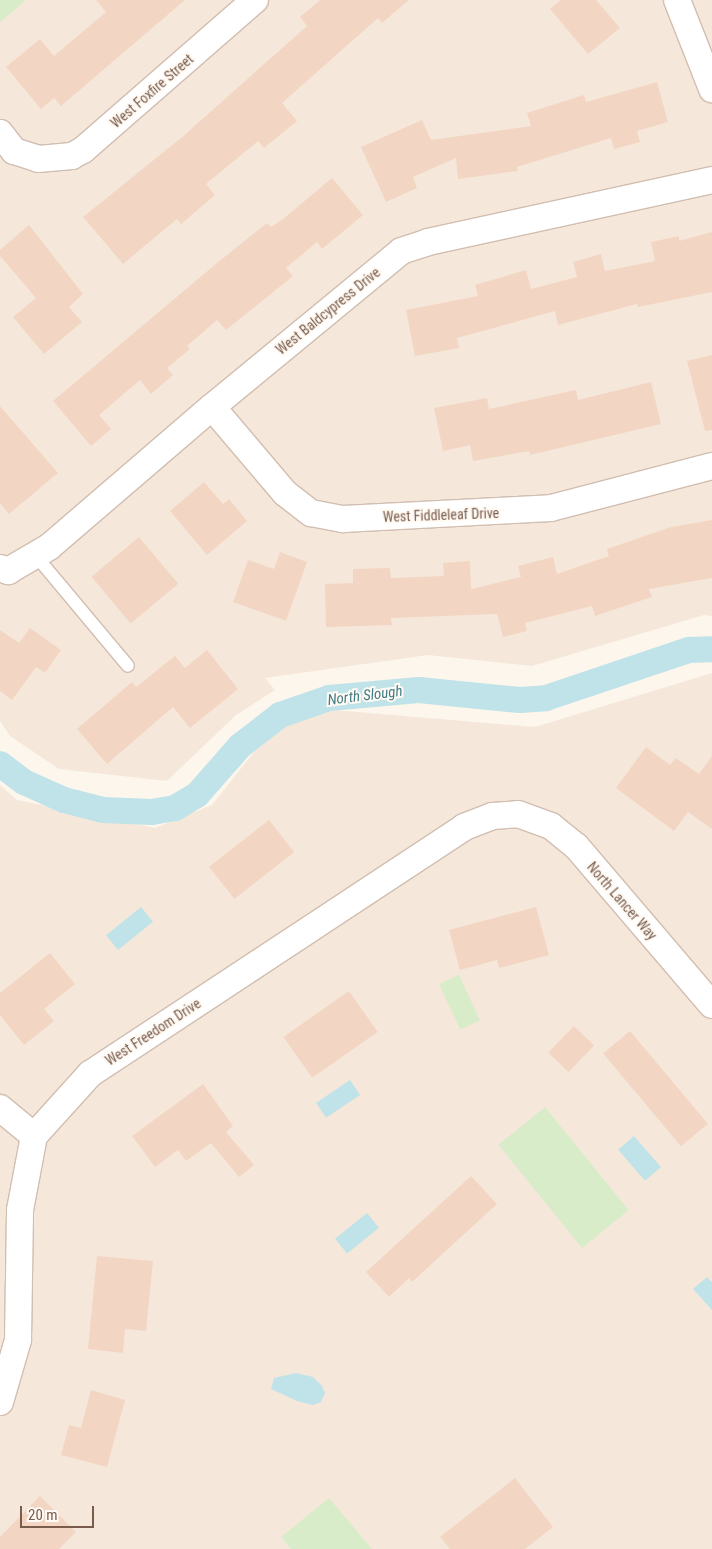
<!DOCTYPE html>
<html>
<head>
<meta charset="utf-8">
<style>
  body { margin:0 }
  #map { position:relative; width:712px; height:1549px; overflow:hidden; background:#fdf6ec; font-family:"Roboto Condensed",sans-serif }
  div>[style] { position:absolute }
  .residential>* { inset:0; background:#f5e8da }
  .green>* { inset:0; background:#d8ecc9; transform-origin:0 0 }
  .water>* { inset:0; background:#bfe3e8; transform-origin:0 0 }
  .canal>* { height:26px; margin:-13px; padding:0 13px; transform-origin:13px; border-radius:13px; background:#bfe3e8 }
  .building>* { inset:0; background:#f3d5c3; transform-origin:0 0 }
  .roads { filter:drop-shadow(1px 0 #d1beb0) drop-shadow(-1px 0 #d1beb0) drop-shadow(0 1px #d1beb0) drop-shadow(0 -1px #d1beb0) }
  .service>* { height:12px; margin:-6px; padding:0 6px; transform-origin:6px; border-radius:6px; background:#fff }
  .minor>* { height:26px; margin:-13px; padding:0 13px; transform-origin:13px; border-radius:13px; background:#fff }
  span { translate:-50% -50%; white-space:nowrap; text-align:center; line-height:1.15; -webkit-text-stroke:4px #fffaf3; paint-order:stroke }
  .street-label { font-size:14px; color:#7a5c4d }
  .water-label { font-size:15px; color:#437c86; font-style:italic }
  .scale { position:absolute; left:20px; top:1506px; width:74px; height:22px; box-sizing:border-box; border:2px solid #7a5c4d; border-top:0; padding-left:6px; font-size:15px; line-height:18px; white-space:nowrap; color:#7a5c4d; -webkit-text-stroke:4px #fffaf3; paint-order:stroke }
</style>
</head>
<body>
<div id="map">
  <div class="residential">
    <i style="clip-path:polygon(0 0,712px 0,712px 616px,704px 615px,532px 666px,428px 655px,265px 678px,275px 690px,236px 715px,167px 781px,59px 769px,10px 736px,0 721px)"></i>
    <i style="clip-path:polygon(712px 673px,712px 1549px,0 1549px,0 785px,17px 800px,155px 828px,212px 805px,273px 728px,334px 710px,535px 727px)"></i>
  </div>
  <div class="green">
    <i style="clip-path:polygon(0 0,26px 0,0 22px)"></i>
    <i style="left:459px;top:975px;width:50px;height:22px;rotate:65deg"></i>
    <i style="left:545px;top:1107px;width:133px;height:60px;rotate:51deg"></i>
    <i style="clip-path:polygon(329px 1498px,372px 1549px,291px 1549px,281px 1537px)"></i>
  </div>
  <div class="water">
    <i style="left:141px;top:907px;width:19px;height:45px;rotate:51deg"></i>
    <i style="left:350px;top:1080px;width:18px;height:41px;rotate:56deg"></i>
    <i style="left:634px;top:1136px;width:41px;height:21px;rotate:49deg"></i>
    <i style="left:367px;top:1213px;width:19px;height:41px;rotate:51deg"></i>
    <i style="clip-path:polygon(707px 1277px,712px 1282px,712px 1310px,693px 1289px)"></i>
    <i style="clip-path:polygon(296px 1373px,313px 1377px,322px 1386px,325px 1393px,321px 1402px,313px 1405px,297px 1401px,271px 1389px,274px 1378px)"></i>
  </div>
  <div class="canal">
    <i style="left:0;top:764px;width:30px;rotate:37deg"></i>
    <i style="left:24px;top:782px;width:44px;rotate:24.2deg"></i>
    <i style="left:64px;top:800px;width:40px;rotate:14.4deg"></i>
    <i style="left:103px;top:810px;width:49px;rotate:2.3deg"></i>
    <i style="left:152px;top:812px;width:23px;rotate:-10deg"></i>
    <i style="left:175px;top:808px;width:26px;rotate:-31deg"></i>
    <i style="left:197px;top:795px;width:65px;rotate:-48.7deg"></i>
    <i style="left:240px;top:746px;width:51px;rotate:-37.8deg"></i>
    <i style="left:280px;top:715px;width:52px;rotate:-19.1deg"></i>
    <i style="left:329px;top:698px;width:90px;rotate:-5.1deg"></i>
    <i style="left:419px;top:690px;width:101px;rotate:5.7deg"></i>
    <i style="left:520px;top:700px;width:26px;rotate:-4deg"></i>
    <i style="left:546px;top:698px;width:151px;rotate:-18.6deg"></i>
    <i style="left:689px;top:650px;width:23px;rotate:-2deg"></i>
  </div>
  <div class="building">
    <i style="clip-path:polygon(96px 0,185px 0,61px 106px,54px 98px,41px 109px,6px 67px,40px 39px,54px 56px,106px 12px)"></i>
    <i style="clip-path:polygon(320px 0,409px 0,382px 23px,378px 18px,282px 103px,297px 121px,264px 148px,258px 141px,206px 184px,215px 195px,181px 224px,177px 219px,123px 264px,83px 217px,181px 138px,307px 26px,300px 17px)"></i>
    <i style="clip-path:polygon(561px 0,596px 0,620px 28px,588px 54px,550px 9px)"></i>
    <i style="clip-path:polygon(657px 82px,668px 122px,637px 131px,640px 142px,614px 149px,611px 138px,517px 167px,518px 171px,458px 179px,456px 158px,413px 177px,417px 188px,386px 202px,361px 147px,422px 120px,431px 140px,531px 126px,527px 113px,584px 95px,586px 102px)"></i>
    <i style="clip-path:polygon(332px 178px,363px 215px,322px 249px,317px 242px,286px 268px,293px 276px,226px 330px,217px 320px,187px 346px,190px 349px,167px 368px,173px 375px,151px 394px,140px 380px,99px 415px,111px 429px,91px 446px,53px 401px,217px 263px,267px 223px,271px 227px,283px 219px)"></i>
    <i style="clip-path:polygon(29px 225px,83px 294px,69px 307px,82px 322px,44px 354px,13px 317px,36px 298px,0 256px,0 250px)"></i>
    <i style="clip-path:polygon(712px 232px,712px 292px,638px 307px,637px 304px,558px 325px,555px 311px,457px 338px,459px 348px,415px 356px,406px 310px,478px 296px,475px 285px,526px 270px,531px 289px,577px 277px,573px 262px,601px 254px,605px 271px,655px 261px,651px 242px,679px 236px,679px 241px)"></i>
    <i style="clip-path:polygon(712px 355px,712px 430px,705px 431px,687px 361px)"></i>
    <i style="clip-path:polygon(651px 382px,661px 424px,530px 455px,529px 451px,473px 461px,470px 445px,443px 451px,434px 408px,487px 398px,489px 409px,576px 390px,578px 400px)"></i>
    <i style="clip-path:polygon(0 406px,58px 473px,9px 514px,0 503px)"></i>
    <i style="clip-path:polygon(204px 482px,223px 504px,229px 499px,247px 521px,207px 555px,170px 511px)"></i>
    <i style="clip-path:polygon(712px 520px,712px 578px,649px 589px,652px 597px,595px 616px,592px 606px,525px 623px,527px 631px,503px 637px,497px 614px,391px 618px,392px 625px,326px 627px,325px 584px,353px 583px,353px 569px,390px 568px,391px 578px,444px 576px,443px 563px,470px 561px,471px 589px,521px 577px,518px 566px,553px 557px,557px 574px,609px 556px,607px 549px,671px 527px)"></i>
    <i style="left:139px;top:537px;width:61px;height:62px;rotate:50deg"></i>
    <i style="clip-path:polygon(280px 552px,307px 562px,286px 621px,233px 602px,248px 560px,274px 569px)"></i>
    <i style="clip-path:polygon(30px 628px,61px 650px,45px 673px,36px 667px,12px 700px,0 691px,0 630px,19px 643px)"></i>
    <i style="clip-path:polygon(207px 650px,238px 689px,190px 728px,173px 707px,107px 764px,77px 729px,132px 682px,136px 687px,175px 656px,185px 668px)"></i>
    <i style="clip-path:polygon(646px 747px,670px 765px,676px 758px,699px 774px,712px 756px,712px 829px,688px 812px,674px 831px,616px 788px)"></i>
    <i style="left:269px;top:820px;width:41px;height:76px;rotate:52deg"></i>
    <i style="clip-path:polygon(536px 907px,549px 955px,499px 968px,497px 960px,460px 970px,449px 930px)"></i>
    <i style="clip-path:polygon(50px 953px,75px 984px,44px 1009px,54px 1021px,24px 1045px,0 1015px,0 993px)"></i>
    <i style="left:349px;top:991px;width:50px;height:80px;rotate:55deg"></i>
    <i style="left:574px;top:1026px;width:28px;height:37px;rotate:44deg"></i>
    <i style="left:630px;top:1031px;width:121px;height:35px;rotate:50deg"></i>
    <i style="clip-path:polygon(203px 1084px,233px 1126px,226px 1132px,254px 1165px,239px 1177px,211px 1143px,186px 1161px,178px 1150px,155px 1167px,132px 1136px)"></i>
    <i style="clip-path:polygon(471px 1176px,497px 1204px,412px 1282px,409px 1278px,389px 1297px,366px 1272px)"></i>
    <i style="clip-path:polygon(97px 1256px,153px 1261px,146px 1331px,125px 1329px,123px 1353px,88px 1349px)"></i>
    <i style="clip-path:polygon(91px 1390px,125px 1400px,107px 1467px,61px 1455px,69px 1425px,81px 1428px)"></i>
    <i style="clip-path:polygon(515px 1478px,553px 1527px,525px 1549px,450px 1549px,440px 1537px)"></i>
    <i style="clip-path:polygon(40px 1496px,76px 1532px,59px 1549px,0 1549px,0 1537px)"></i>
  </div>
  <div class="roads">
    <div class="service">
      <i style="left:36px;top:556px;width:143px;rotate:50.1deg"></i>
    </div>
    <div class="minor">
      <i style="left:677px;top:0;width:96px;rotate:68.5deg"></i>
      <i style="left:0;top:133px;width:23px;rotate:52deg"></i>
      <i style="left:14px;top:151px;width:25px;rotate:18deg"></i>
      <i style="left:38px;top:159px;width:34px;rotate:-5deg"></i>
      <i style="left:72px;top:156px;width:13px;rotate:-29deg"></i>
      <i style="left:83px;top:150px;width:228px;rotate:-41.1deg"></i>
      <i style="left:212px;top:407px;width:113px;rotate:49.7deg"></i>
      <i style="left:285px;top:493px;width:33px;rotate:38deg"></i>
      <i style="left:311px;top:513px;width:33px;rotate:11deg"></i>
      <i style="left:343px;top:519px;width:208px;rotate:-3deg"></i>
      <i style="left:551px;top:508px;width:166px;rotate:-14.6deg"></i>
      <i style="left:0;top:568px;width:9px;rotate:21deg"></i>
      <i style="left:8px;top:571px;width:48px;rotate:-30.3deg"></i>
      <i style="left:49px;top:547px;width:215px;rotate:-40.7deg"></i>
      <i style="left:212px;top:407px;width:245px;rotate:-39.5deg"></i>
      <i style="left:401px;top:251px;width:28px;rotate:-18deg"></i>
      <i style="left:428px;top:242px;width:291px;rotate:-12.3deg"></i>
      <i style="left:0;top:1108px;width:44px;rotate:39.5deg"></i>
      <i style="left:0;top:1402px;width:65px;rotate:-73.8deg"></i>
      <i style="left:18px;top:1340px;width:130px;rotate:-89.1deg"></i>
      <i style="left:20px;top:1210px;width:75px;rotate:-79.3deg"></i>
      <i style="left:34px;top:1136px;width:84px;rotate:-47.9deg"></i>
      <i style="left:90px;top:1074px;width:448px;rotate:-33.4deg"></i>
      <i style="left:464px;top:827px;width:30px;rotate:-21deg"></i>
      <i style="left:492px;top:816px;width:26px;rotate:-4deg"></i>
      <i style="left:518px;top:814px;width:35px;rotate:20deg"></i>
      <i style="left:551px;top:826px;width:32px;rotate:39deg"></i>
      <i style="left:576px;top:846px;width:209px;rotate:49.5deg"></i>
    </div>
  </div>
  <div class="street-label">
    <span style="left:152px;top:91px;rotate:-41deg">West Foxfire Street</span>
    <span style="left:328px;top:311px;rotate:-39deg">West Baldcypress Drive</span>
    <span style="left:441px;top:515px;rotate:-2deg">West Fiddleleaf Drive</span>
    <span style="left:622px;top:901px;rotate:49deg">North Lancer Way</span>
    <span style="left:153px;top:1032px;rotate:-33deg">West Freedom Drive</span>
  </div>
  <div class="water-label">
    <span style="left:365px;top:696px;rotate:-7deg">North Slough</span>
  </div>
  <div class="scale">20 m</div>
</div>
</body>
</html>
